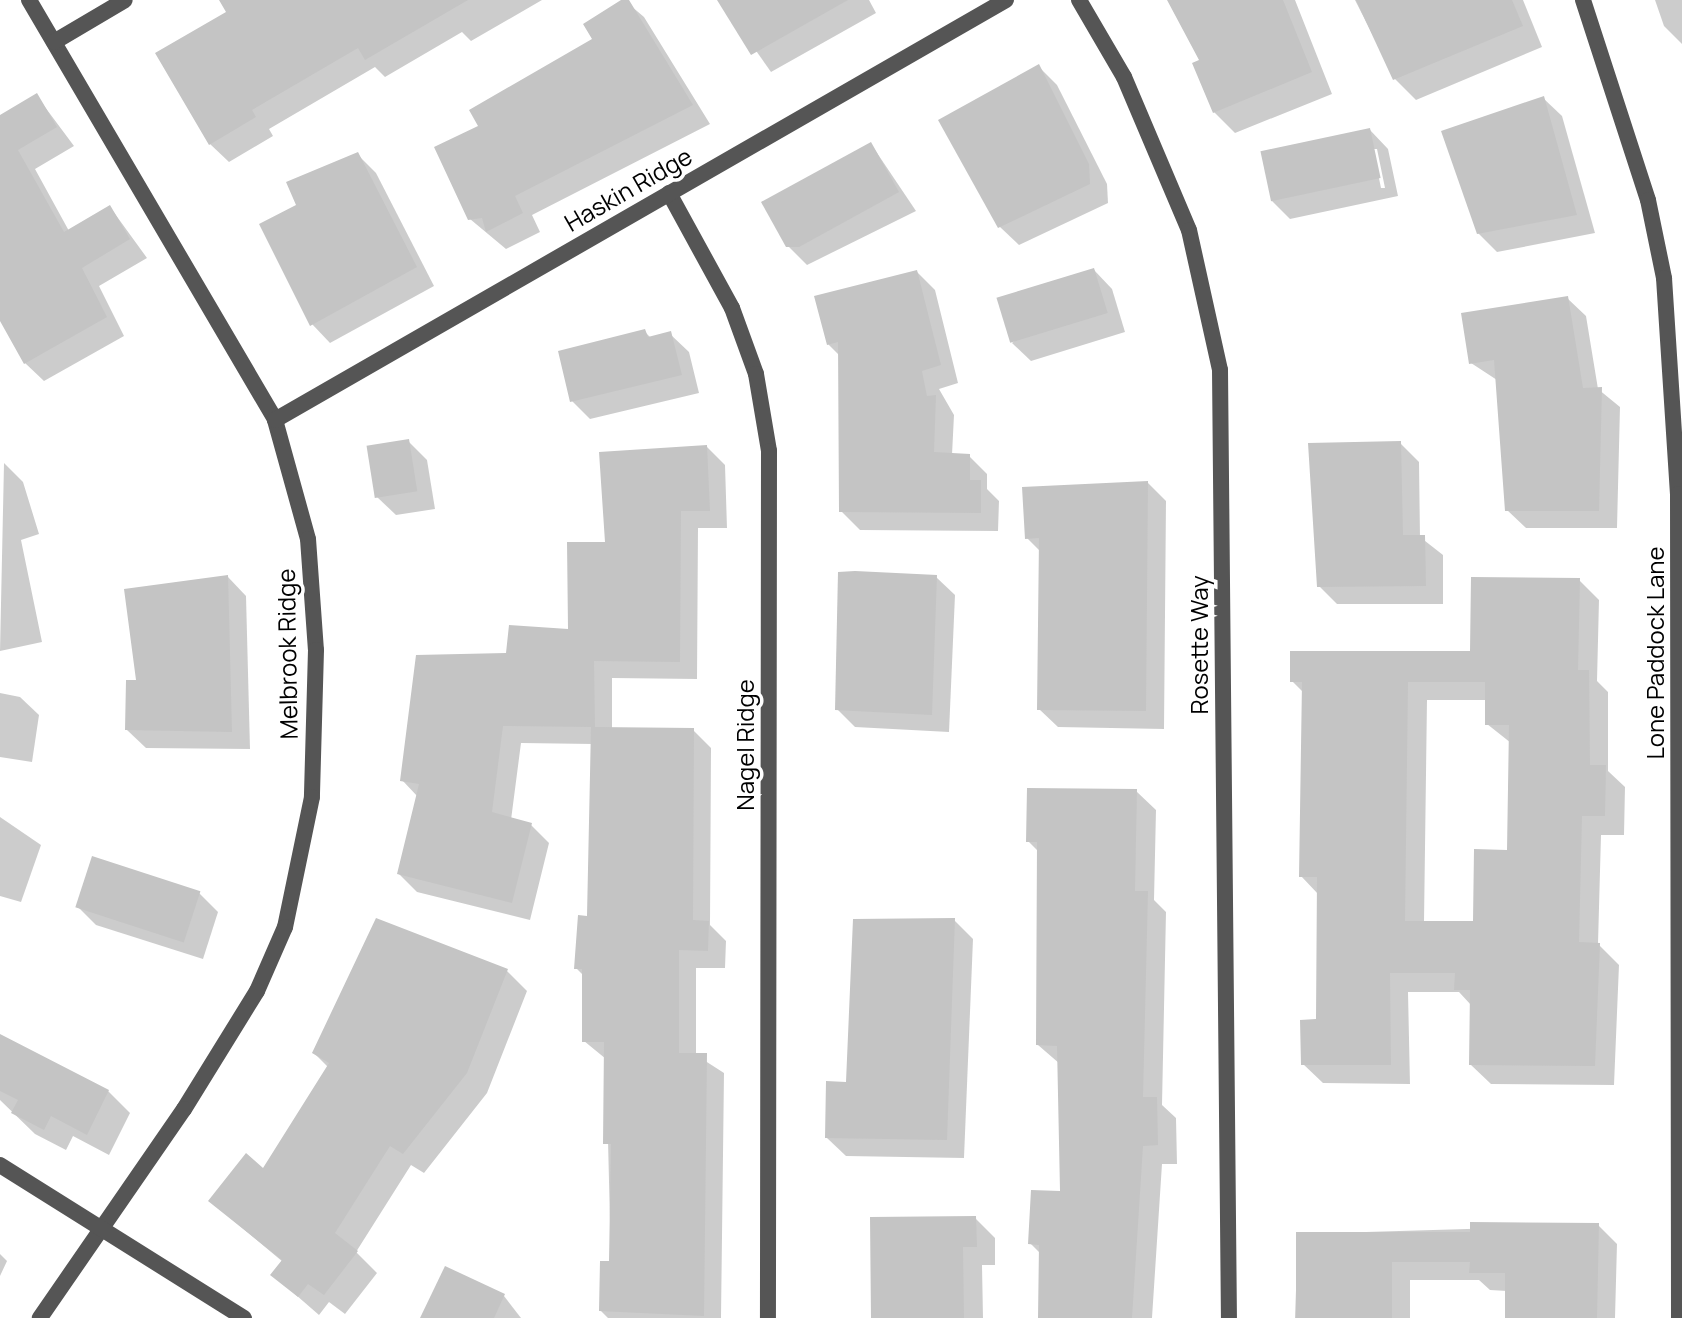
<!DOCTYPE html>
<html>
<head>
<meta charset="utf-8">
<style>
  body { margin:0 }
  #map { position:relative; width:1682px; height:1318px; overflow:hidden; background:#fff; font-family:Manrope,sans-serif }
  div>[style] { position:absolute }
  .shadow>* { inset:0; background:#0003 }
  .building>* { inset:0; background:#c4c4c4; transform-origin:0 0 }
  .minor>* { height:16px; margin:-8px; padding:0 8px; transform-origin:8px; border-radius:8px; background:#555 }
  span { translate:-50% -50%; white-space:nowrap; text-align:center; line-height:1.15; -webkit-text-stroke:7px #fff; paint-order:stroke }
  .street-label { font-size:24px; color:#000 }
</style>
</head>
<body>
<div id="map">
  <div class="shadow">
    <i style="clip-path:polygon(246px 0,542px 0,471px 41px,462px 32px,385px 77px,375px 67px,269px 129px,273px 136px,229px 162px,210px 144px)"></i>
    <i style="clip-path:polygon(624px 0,644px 17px,710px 124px,532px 215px,540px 232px,506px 249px,470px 219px,480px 127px,595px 40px)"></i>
    <i style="clip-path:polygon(720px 0,869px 0,876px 13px,771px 72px)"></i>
    <i style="clip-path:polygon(1169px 0,1295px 0,1332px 94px,1235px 133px,1214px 112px,1202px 61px)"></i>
    <i style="clip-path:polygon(1355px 0,1523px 0,1542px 47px,1416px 100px,1395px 79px)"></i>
    <i style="clip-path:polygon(1655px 0,1682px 0,1682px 44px,1664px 26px)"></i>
    <i style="clip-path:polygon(1038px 66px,1057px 85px,1107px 184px,1108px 203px,1019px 245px,1000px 227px)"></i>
    <i style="clip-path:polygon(36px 95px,74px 146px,35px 169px,69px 231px,110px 207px,147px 258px,99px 286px,124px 336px,44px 381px,25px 363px,0 303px,0 116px)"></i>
    <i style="clip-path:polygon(1543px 98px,1562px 116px,1595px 233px,1497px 252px,1478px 233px)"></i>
    <i style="clip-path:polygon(evenodd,1370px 130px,1388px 149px,1398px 196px,1290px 219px,1272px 201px,1370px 130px,1373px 149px,1377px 149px,1385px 188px,1381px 188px,1373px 149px)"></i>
    <i style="clip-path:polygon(871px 144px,916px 211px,807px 265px,788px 246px)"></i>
    <i style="clip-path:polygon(358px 155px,376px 173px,434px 286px,330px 343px,312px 324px,299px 206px)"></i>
    <i style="clip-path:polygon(1094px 270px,1112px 289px,1125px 332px,1031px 361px,1012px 343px)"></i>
    <i style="clip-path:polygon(917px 272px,935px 290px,958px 383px,939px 389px,954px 415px,952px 455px,969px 456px,987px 474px,987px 489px,999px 501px,998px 531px,860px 530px,841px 511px,840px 356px,828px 344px)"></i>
    <i style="clip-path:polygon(1567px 298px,1586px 316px,1598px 389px,1620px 407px,1617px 528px,1526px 528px,1507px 510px,1497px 380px,1471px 363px)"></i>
    <i style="clip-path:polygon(644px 331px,651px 338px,670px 334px,689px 352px,699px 393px,590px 419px,572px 401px)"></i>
    <i style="clip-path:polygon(409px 442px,427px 460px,435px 509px,396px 515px,377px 497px)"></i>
    <i style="clip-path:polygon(1400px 443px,1419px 462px,1420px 537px,1443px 555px,1443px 604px,1337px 604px,1319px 586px,1310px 445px)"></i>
    <i style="clip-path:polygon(707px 447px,725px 465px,727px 528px,698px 528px,697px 679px,612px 678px,612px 729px,693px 730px,711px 748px,710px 925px,726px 941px,725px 968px,696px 968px,696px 1055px,724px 1073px,721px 1318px,608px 1318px,601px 1311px,611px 1263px,606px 1059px,584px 1041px,584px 976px,576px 968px,588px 918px,593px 744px,521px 743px,511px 820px,531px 825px,549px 843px,530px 920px,417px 892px,399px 874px,418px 797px,402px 780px,508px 655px,570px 631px,607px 544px)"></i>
    <i style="clip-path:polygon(4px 463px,23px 482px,39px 534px,21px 540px,42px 642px,0 651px)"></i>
    <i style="clip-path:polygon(1148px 483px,1166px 501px,1164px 729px,1058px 727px,1039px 709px,1041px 552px,1027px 538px)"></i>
    <i style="clip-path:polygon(228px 577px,246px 596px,250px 749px,146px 748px,127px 730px,138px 682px)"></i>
    <i style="clip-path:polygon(936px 577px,955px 595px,949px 732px,855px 727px,837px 709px)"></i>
    <i style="clip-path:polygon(evenodd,1579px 580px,1599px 600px,1597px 681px,1608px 692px,1608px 771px,1625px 787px,1624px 835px,1601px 835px,1598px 944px,1619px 965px,1614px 1085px,1491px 1084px,1471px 1065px,1471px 1005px,1459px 992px,1408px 992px,1410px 1084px,1323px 1083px,1303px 1064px,1318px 1021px,1318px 894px,1301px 876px,1304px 693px,1292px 681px,1472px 653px,1579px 580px,1427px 700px,1487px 700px,1487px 724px,1511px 743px,1509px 852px,1474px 923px,1424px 923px,1427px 700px)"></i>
    <i style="clip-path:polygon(0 693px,20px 697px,39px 715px,32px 762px,0 757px)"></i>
    <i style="clip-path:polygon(1136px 791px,1156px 810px,1154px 900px,1166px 912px,1162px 1105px,1176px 1118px,1177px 1164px,1162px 1164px,1152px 1318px,1040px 1318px,1041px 1254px,1030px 1243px,1062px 1193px,1060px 1064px,1038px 1045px,1039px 852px,1028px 841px)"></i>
    <i style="clip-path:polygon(0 817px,41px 845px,21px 902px,0 896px)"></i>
    <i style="clip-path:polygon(199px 893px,218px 912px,203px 959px,96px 925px,77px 906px)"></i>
    <i style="clip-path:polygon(954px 920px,973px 939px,964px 1158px,846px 1156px,827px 1138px,847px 1084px)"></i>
    <i style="clip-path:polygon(507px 971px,527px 991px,487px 1093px,424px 1173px,411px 1165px,356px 1252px,377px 1273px,345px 1314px,329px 1302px,319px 1315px,273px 1275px,283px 1262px,210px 1201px,263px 1171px,329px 1068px,314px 1053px)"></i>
    <i style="clip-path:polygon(0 1036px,108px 1091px,130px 1113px,109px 1155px,73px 1136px,66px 1150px,35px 1134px,0 1100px)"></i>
    <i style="clip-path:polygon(975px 1218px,995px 1238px,995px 1265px,982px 1265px,983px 1318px,873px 1318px)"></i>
    <i style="clip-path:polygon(1598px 1225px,1617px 1244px,1615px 1318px,1507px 1318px,1507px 1291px,1490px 1290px,1479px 1280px,1410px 1280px,1410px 1318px,1295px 1318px,1298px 1234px)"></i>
    <i style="clip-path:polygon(0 1254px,7px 1261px,0 1276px)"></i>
    <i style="clip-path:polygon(504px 1296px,521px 1318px,422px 1318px)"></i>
  </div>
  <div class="building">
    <i style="clip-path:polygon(219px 0,468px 0,365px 60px,358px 48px,252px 110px,256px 117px,209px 145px,155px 53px,226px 12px)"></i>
    <i style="clip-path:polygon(621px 0,629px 0,693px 105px,515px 196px,523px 213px,486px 232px,482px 218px,468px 220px,434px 147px,478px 126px,469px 110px,592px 39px,583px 24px)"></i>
    <i style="clip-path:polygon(717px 0,848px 0,751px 55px)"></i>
    <i style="clip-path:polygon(1167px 0,1283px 0,1312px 72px,1213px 113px,1192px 63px,1199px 60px)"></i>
    <i style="clip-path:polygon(1356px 0,1512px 0,1523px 26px,1393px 80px)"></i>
    <i style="clip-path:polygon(1039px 64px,1089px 164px,1090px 184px,998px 228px,938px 120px)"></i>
    <i style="clip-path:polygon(37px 93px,57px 127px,18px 150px,64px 232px,110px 205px,130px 239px,82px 268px,107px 317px,24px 364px,0 321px,0 115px)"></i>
    <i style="clip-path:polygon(1544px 96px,1577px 215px,1477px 234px,1441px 131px)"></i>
    <i style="left:1370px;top:128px;width:51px;height:112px;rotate:78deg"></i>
    <i style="clip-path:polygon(871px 142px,899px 192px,799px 247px,786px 247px,761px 202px)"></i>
    <i style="clip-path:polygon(358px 152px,417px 267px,310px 326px,259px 224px,296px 205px,286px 182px)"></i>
    <i style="left:1094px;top:268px;width:47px;height:102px;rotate:73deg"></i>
    <i style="clip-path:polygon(917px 270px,941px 365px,922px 371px,927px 396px,936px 395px,934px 452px,970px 454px,970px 480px,981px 480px,981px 513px,839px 512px,838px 342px,827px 345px,814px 296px)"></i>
    <i style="clip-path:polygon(1568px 296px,1583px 388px,1602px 387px,1599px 511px,1505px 511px,1494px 360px,1469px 364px,1461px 313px)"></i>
    <i style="clip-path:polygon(645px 329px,648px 337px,671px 331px,682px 375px,570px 402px,558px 351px)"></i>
    <i style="left:409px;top:439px;width:53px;height:43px;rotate:81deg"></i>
    <i style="clip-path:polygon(1401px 441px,1403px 535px,1425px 535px,1426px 586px,1317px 587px,1308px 443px)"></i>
    <i style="clip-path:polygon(707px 445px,710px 511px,681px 511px,680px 662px,594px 661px,595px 727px,694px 728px,693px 920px,709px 921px,708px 951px,679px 950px,679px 1053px,707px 1053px,704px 1316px,599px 1311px,600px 1261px,609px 1261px,611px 1144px,603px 1144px,604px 1042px,582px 1042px,582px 969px,574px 969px,578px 915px,587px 916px,591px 727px,503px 726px,492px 812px,532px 823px,512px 903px,397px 874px,419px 784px,400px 781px,416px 655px,506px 653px,509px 625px,568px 629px,567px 542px,605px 542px,599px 452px)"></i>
    <i style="clip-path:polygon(1148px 481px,1146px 711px,1037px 710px,1039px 538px,1025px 539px,1022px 487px)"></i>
    <i style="clip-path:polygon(855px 571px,937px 575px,932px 715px,835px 710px,838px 572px)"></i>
    <i style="clip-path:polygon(228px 575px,232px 732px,125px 730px,126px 680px,136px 680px,124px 589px)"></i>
    <i style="clip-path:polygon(evenodd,1471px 577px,1580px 578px,1578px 670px,1589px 670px,1590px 765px,1606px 765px,1605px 816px,1582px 816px,1579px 942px,1600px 943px,1595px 1066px,1469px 1065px,1470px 990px,1454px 990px,1455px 973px,1390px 973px,1391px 1065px,1301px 1065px,1300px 1020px,1316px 1019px,1317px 877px,1299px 877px,1302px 682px,1290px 682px,1290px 651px,1470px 651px,1471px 577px,1408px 682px,1485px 682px,1485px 725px,1509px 725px,1507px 850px,1474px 849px,1473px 921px,1405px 921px,1408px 682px)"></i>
    <i style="clip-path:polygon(1027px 788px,1137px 789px,1135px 891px,1148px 891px,1143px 1097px,1157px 1097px,1158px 1145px,1143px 1146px,1132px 1318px,1038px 1318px,1039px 1245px,1028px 1244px,1031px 1190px,1060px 1191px,1057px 1046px,1036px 1045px,1037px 842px,1026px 842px)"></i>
    <i style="left:92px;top:856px;width:114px;height:54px;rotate:18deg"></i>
    <i style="clip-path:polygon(376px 918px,508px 969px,467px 1073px,403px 1154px,390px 1146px,335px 1233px,358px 1251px,324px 1295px,308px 1284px,298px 1297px,270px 1275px,282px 1260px,208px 1201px,246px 1153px,263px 1168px,329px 1063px,312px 1053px)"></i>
    <i style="clip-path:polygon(955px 918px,947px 1140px,825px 1138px,826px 1081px,846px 1082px,853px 919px)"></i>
    <i style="clip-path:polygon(0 1034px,109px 1090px,87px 1135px,51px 1116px,44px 1130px,11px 1113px,18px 1100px,0 1091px)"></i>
    <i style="clip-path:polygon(976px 1216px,977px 1247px,963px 1247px,964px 1318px,871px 1318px,870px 1217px)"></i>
    <i style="clip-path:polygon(1470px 1222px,1599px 1223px,1597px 1318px,1505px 1318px,1505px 1273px,1469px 1273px,1470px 1262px,1392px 1262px,1392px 1318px,1296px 1318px,1296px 1232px,1470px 1232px)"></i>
    <i style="clip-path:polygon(445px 1266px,505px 1294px,494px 1318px,420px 1318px)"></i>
  </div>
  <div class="minor">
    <i style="left:29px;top:0;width:487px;rotate:59.6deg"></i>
    <i style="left:275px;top:420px;width:123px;rotate:74.5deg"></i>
    <i style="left:308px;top:539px;width:111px;rotate:85.9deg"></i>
    <i style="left:316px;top:650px;width:147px;rotate:91.6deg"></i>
    <i style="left:312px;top:797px;width:133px;rotate:101.7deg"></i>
    <i style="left:285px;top:927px;width:70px;rotate:113.6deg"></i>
    <i style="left:257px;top:991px;width:139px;rotate:121.7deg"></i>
    <i style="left:184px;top:1109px;width:254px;rotate:124.6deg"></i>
    <i style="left:1079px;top:0;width:89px;rotate:59.7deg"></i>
    <i style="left:1124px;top:77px;width:166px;rotate:67deg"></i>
    <i style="left:1189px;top:230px;width:143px;rotate:77.5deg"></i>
    <i style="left:1220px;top:370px;width:948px;rotate:89.46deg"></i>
    <i style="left:1583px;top:0;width:210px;rotate:72deg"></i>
    <i style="left:1648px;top:200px;width:80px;rotate:78.4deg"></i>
    <i style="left:1664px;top:278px;width:216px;rotate:86.3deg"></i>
    <i style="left:1678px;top:494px;width:824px;rotate:89.93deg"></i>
    <i style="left:54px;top:42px;width:82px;rotate:-30.6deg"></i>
    <i style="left:669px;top:193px;width:131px;rotate:61.3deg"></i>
    <i style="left:732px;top:308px;width:70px;rotate:70deg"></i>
    <i style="left:756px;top:374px;width:78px;rotate:80.4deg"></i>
    <i style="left:769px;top:451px;width:867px;rotate:90.07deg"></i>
    <i style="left:275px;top:420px;width:843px;rotate:-29.88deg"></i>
    <i style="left:0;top:1165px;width:288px;rotate:32.1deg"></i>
  </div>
  <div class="street-label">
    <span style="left:628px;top:189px;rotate:-30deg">Haskin Ridge</span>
    <span style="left:1199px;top:645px;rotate:-90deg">Rosette Way</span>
    <span style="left:1655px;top:653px;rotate:-90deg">Lone Paddock Lane</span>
    <span style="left:287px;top:654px;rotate:-91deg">Melbrook Ridge</span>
    <span style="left:745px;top:745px;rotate:-90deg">Nagel Ridge</span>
  </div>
</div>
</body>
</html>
